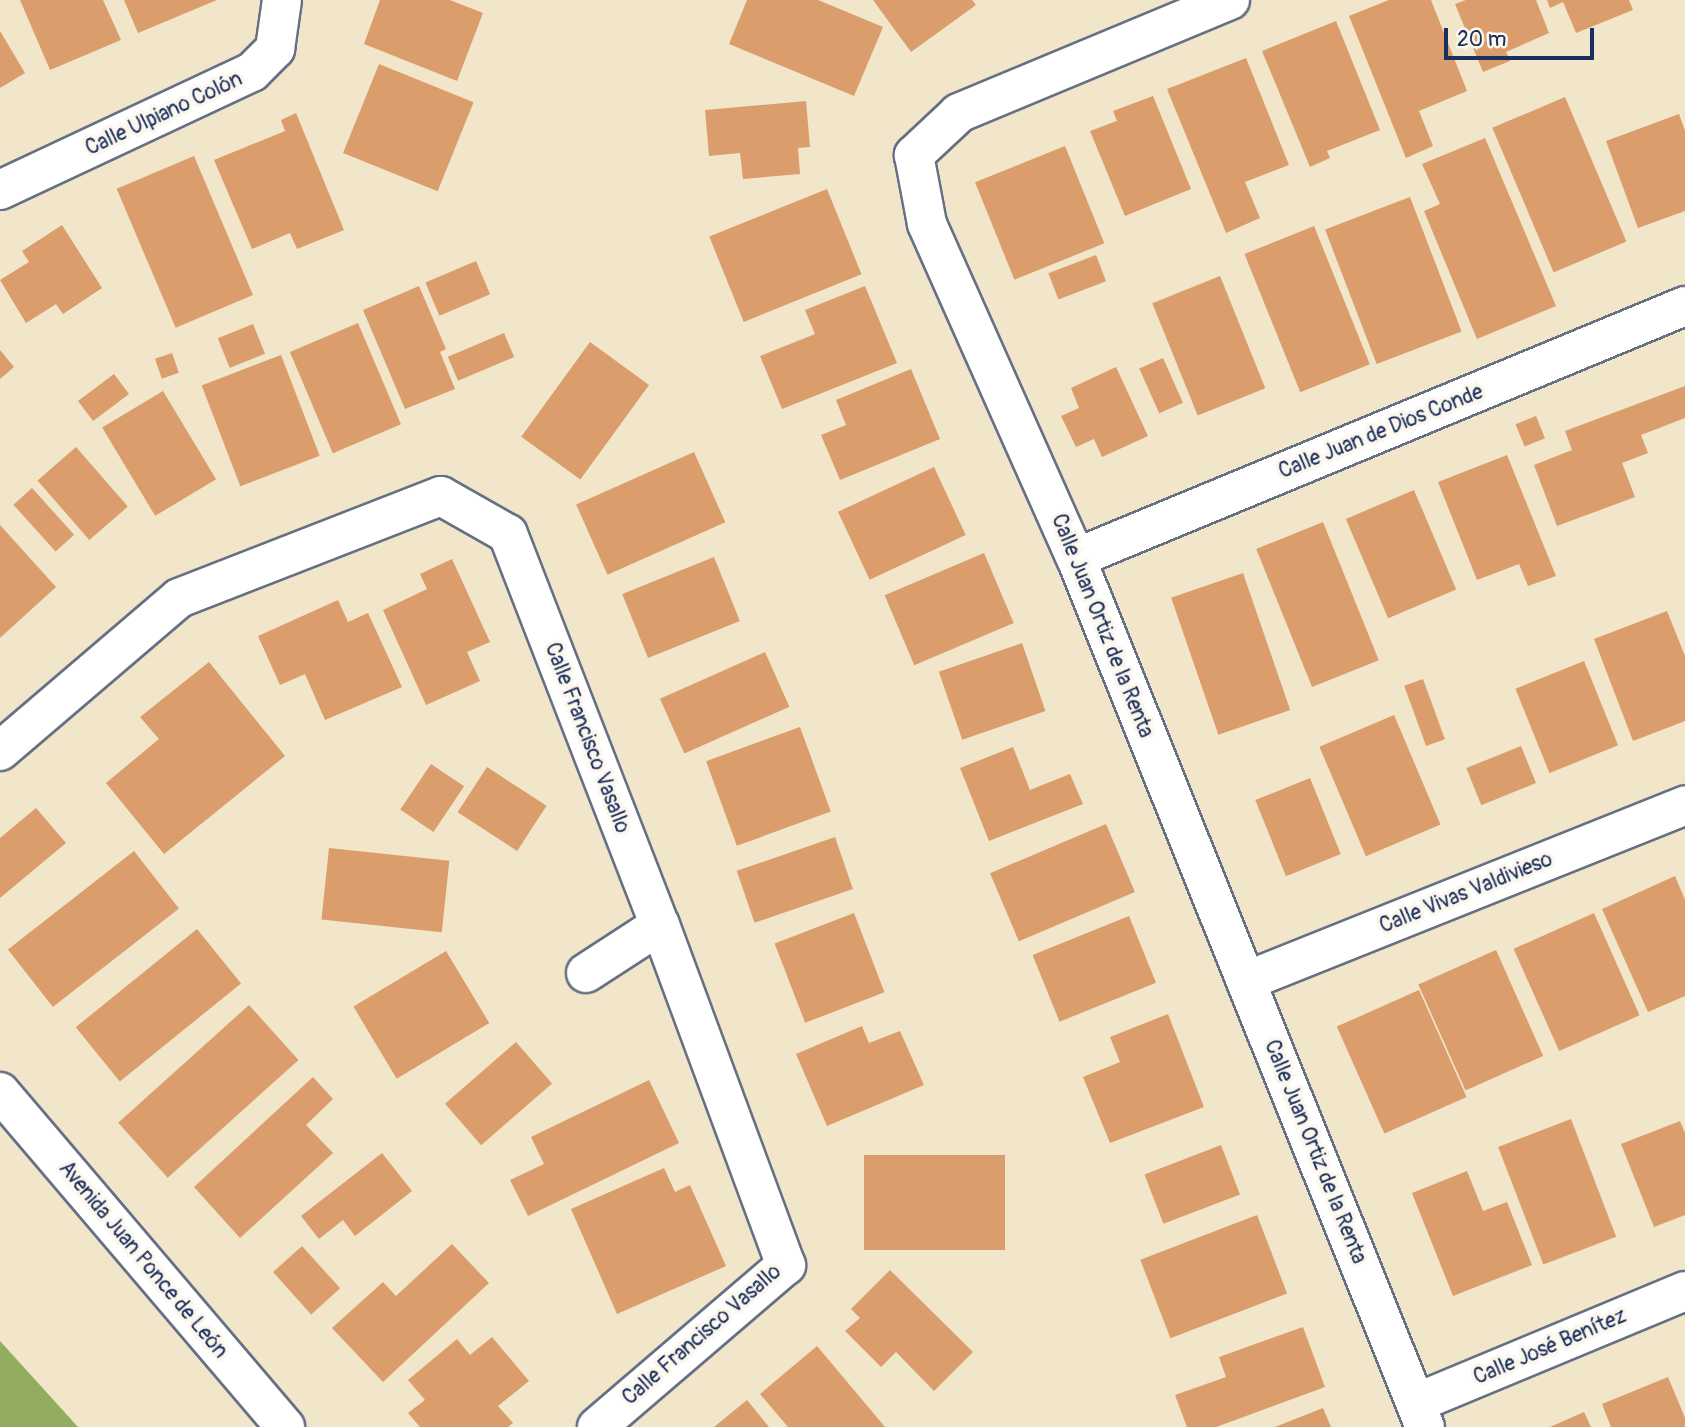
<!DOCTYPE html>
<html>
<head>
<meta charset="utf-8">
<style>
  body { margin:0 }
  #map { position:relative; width:1685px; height:1427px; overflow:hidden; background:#f1e6ca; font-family:Pangolin,sans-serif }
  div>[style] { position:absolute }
  .forest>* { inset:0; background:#93ad5f }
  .building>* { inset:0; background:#da9d6b; transform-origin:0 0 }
  .roads { filter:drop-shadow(2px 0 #666f84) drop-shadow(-2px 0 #666f84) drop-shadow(0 2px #666f84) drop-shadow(0 -2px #666f84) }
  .minor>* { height:38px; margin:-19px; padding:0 19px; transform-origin:19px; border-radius:19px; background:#fff }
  span { translate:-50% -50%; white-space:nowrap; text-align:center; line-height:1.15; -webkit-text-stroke:7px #fbf7ec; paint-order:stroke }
  .street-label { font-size:21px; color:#1b2f5e }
  .scale { position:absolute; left:1444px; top:28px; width:150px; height:32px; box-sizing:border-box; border:4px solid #1b2f5e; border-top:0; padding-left:9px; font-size:21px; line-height:24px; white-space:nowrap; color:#1b2f5e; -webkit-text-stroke:5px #fbf7ec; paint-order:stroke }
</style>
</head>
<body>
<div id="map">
  <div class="forest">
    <i style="clip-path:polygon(0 1341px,78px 1427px,0 1427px)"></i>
  </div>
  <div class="building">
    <i style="clip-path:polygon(20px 0,103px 0,121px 40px,50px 70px)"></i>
    <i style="clip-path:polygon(124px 0,217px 0,138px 33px)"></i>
    <i style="clip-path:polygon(380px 0,450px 0,483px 13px,457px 81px,364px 44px)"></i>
    <i style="clip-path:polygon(747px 0,818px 0,883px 27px,854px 96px,729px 44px)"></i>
    <i style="clip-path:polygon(873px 0,972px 0,976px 5px,911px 52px)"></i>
    <i style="clip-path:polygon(1389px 0,1431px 0,1467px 91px,1419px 111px,1433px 146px,1406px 158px,1349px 16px)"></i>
    <i style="clip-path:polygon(1466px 0,1536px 0,1549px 33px,1506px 52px,1510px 61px,1483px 72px,1455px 4px)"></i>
    <i style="clip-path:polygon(1547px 0,1629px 0,1633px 10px,1576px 33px,1563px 2px,1550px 8px)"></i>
    <i style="clip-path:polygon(1336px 21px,1380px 130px,1327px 151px,1330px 158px,1310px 167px,1262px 51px)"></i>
    <i style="clip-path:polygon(0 31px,25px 73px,0 88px)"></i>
    <i style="clip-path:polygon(1246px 58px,1289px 165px,1245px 182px,1260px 218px,1226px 233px,1167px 89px)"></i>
    <i style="left:379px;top:64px;width:102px;height:96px;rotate:22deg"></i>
    <i style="clip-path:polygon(1153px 96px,1191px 189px,1125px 216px,1090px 131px,1117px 121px,1113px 111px)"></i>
    <i style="left:1565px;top:97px;width:157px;height:79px;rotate:67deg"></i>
    <i style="clip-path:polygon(806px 101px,810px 147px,798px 148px,800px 174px,743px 179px,740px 153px,709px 156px,705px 110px)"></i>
    <i style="clip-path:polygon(296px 113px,344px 230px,297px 249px,290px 233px,252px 249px,214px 160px,285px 131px,281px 120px)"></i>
    <i style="clip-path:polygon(1679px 114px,1685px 131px,1685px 211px,1638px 228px,1606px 141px)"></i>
    <i style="clip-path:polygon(1485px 138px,1556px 306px,1477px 339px,1424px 211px,1440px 204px,1422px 164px)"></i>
    <i style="left:1065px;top:146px;width:105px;height:97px;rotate:68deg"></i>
    <i style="left:194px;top:156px;width:151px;height:84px;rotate:67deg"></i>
    <i style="left:827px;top:189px;width:92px;height:127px;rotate:68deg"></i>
    <i style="left:1410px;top:197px;width:144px;height:91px;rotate:69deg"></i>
    <i style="clip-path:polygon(62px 225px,102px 288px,63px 314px,56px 304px,26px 323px,0 280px,29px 262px,22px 251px)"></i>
    <i style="left:1314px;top:226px;width:149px;height:75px;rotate:68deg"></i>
    <i style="left:1096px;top:255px;width:28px;height:51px;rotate:69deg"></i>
    <i style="left:476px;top:261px;width:36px;height:55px;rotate:67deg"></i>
    <i style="left:1220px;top:276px;width:121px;height:73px;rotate:68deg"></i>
    <i style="clip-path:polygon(419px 286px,446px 349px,440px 352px,455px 389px,405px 409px,363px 310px)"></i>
    <i style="clip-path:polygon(865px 286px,897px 363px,782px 409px,760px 356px,815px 334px,805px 310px)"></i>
    <i style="left:358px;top:323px;width:110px;height:74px;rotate:67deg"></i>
    <i style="left:253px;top:324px;width:32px;height:38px;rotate:68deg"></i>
    <i style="left:504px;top:333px;width:26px;height:61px;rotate:67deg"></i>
    <i style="left:590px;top:342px;width:73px;height:117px;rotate:36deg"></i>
    <i style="clip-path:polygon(0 350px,14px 367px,0 379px)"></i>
    <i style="left:172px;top:353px;width:21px;height:18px;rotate:71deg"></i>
    <i style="left:281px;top:355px;width:108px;height:85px;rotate:69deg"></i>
    <i style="left:1163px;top:358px;width:49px;height:26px;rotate:66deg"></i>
    <i style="clip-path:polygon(1116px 367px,1148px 436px,1102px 457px,1094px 439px,1076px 447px,1061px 416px,1079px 408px,1071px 388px)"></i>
    <i style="clip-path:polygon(911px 369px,940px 439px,840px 480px,821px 435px,846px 425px,836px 400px)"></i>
    <i style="left:114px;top:374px;width:25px;height:45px;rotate:53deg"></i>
    <i style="clip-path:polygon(1685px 386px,1685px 418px,1641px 435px,1648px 453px,1622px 463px,1635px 497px,1557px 526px,1534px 465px,1572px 450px,1565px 431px)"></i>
    <i style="left:163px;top:391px;width:103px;height:71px;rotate:59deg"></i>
    <i style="left:1536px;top:416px;width:24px;height:22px;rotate:68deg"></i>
    <i style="left:76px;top:447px;width:79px;height:51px;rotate:49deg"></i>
    <i style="left:694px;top:452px;width:77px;height:129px;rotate:66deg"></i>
    <i style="clip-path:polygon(1507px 455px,1556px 576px,1528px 586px,1519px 564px,1477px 580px,1438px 482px)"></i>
    <i style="left:934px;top:467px;width:75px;height:106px;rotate:65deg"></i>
    <i style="left:32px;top:488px;width:63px;height:25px;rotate:48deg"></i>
    <i style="left:1414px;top:490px;width:108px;height:74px;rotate:67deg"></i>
    <i style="left:1323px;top:522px;width:149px;height:72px;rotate:68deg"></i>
    <i style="clip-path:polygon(0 525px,56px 587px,0 638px)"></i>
    <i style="left:984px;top:553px;width:76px;height:108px;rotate:67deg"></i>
    <i style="left:714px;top:557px;width:69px;height:99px;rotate:68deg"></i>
    <i style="clip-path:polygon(452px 559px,490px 642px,467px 652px,480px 681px,426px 705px,383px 610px,427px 589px,420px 574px)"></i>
    <i style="left:1243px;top:573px;width:145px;height:76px;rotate:71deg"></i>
    <i style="clip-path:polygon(338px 600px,348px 622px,368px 613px,402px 687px,325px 720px,305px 674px,280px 685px,258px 636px)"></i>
    <i style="clip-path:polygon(1667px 611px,1685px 656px,1685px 721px,1633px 741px,1594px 639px)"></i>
    <i style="left:1022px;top:643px;width:72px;height:88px;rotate:71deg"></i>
    <i style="left:765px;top:652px;width:60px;height:115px;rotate:66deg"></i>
    <i style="left:1584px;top:661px;width:91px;height:74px;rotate:68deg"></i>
    <i style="clip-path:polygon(209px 662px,285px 756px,164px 854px,106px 783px,159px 739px,140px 717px)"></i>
    <i style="left:1423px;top:679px;width:64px;height:20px;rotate:70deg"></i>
    <i style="left:1394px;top:715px;width:119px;height:81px;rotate:67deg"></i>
    <i style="left:800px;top:727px;width:90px;height:100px;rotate:70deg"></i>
    <i style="left:1521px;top:746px;width:40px;height:59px;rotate:68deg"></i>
    <i style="clip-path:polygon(1013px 747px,1030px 790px,1070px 774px,1083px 804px,989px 841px,960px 768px)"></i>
    <i style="left:431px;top:764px;width:40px;height:55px;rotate:34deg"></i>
    <i style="left:487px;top:767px;width:71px;height:54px;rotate:33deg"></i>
    <i style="left:1310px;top:778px;width:82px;height:59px;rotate:68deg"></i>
    <i style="clip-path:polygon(36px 808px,66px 843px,0 898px,0 838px)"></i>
    <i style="left:1106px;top:824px;width:74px;height:126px;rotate:67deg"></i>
    <i style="left:835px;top:837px;width:55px;height:104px;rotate:71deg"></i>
    <i style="left:329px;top:848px;width:121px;height:72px;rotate:6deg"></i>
    <i style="left:134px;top:851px;width:73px;height:160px;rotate:52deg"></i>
    <i style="clip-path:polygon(1675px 876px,1685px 900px,1685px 996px,1648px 1012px,1602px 909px)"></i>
    <i style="left:854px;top:913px;width:85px;height:85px;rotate:69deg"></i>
    <i style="left:1594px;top:913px;width:112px;height:88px;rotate:66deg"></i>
    <i style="left:1129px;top:916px;width:72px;height:104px;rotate:68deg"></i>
    <i style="left:197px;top:929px;width:70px;height:156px;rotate:51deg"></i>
    <i style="left:1496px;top:950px;width:116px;height:85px;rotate:66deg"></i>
    <i style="left:446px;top:951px;width:84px;height:108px;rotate:59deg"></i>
    <i style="left:1419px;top:990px;width:117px;height:90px;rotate:66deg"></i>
    <i style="left:249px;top:1005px;width:74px;height:176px;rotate:48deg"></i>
    <i style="clip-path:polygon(1168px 1014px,1204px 1107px,1110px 1143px,1083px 1077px,1120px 1062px,1110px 1037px)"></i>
    <i style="clip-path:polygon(862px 1026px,869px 1043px,900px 1031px,924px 1085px,827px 1126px,796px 1054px)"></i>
    <i style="left:516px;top:1042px;width:55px;height:94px;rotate:49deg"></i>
    <i style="clip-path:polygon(313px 1077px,333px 1099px,306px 1125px,333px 1153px,240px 1238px,194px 1187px)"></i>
    <i style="clip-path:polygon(649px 1080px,679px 1143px,528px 1216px,510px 1180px,544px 1164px,531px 1137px)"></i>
    <i style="left:1571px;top:1119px;width:126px;height:78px;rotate:69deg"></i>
    <i style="clip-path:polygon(1680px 1121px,1685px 1133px,1685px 1215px,1654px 1227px,1621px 1144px)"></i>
    <i style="left:1221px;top:1145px;width:53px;height:82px;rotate:69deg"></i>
    <i style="clip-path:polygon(382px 1153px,412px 1191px,355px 1236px,343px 1220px,319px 1239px,301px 1216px)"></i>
    <i style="left:864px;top:1155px;width:141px;height:95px"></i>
    <i style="clip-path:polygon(664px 1168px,675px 1192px,690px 1185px,726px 1266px,617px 1314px,571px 1209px)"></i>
    <i style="clip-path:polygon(1467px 1171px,1483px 1211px,1507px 1202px,1532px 1265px,1453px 1296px,1412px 1193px)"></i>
    <i style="left:1257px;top:1215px;width:84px;height:125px;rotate:69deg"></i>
    <i style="clip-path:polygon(452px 1244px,489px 1283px,383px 1382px,332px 1328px,383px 1282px,396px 1296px)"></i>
    <i style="left:302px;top:1246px;width:57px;height:39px;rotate:48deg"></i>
    <i style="clip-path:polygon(890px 1270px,973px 1352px,934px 1391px,896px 1352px,881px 1367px,845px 1331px,860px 1318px,851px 1309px)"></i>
    <i style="clip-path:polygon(1303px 1327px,1325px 1387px,1216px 1427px,1187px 1427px,1175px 1395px,1226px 1377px,1219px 1357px)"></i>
    <i style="clip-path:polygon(492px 1337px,529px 1381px,498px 1406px,513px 1423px,508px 1427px,420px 1427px,408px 1413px,425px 1400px,408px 1380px,457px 1339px,470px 1355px)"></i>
    <i style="clip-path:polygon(817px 1346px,885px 1427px,788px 1427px,760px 1394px)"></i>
    <i style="clip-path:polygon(1668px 1377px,1685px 1418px,1685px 1427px,1611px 1427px,1602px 1404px)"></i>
    <i style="clip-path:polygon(747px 1400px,769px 1427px,714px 1427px)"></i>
    <i style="clip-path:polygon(1323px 1408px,1331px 1427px,1275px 1427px)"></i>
    <i style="clip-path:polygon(1584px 1412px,1591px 1427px,1550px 1427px)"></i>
  </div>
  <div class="roads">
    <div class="minor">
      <i style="left:1230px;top:0;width:294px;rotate:157.4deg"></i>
      <i style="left:959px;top:113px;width:62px;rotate:137deg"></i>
      <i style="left:914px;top:155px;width:70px;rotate:79.3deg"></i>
      <i style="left:927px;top:224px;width:366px;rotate:66deg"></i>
      <i style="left:1076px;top:558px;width:936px;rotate:68.12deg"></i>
      <i style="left:0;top:190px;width:278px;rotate:-25.1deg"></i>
      <i style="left:252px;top:72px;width:33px;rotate:-45deg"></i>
      <i style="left:275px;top:49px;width:49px;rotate:-81.9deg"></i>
      <i style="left:1076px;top:558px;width:659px;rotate:-22.48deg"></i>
      <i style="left:0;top:751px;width:235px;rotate:-40.5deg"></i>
      <i style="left:179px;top:598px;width:281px;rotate:-21.3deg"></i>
      <i style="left:441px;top:496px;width:77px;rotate:29.6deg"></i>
      <i style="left:508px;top:534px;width:420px;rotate:68.8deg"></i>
      <i style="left:660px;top:925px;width:363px;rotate:69.7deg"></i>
      <i style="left:786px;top:1265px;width:249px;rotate:139.4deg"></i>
      <i style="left:586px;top:973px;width:88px;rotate:-33deg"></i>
      <i style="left:1246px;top:981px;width:473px;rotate:-21.8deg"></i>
      <i style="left:0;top:1092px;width:440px;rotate:49.6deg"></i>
      <i style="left:1416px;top:1403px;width:291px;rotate:-22.6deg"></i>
    </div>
  </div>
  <div class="street-label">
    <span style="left:164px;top:114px;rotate:-25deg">Calle Ulpiano Colón</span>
    <span style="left:1381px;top:432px;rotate:-22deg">Calle Juan de Dios Conde</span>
    <span style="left:1102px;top:626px;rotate:68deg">Calle Juan Ortiz de la Renta</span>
    <span style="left:587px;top:738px;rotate:69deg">Calle Francisco Vasallo</span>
    <span style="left:1466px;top:893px;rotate:-22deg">Calle Vivas Valdivieso</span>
    <span style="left:1315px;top:1152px;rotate:68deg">Calle Juan Ortiz de la Renta</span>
    <span style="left:143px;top:1260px;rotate:50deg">Avenida Juan Ponce de León</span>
    <span style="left:702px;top:1335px;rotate:-41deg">Calle Francisco Vasallo</span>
    <span style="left:1550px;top:1347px;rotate:-23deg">Calle José Benítez</span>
  </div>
  <div class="scale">20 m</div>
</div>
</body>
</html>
